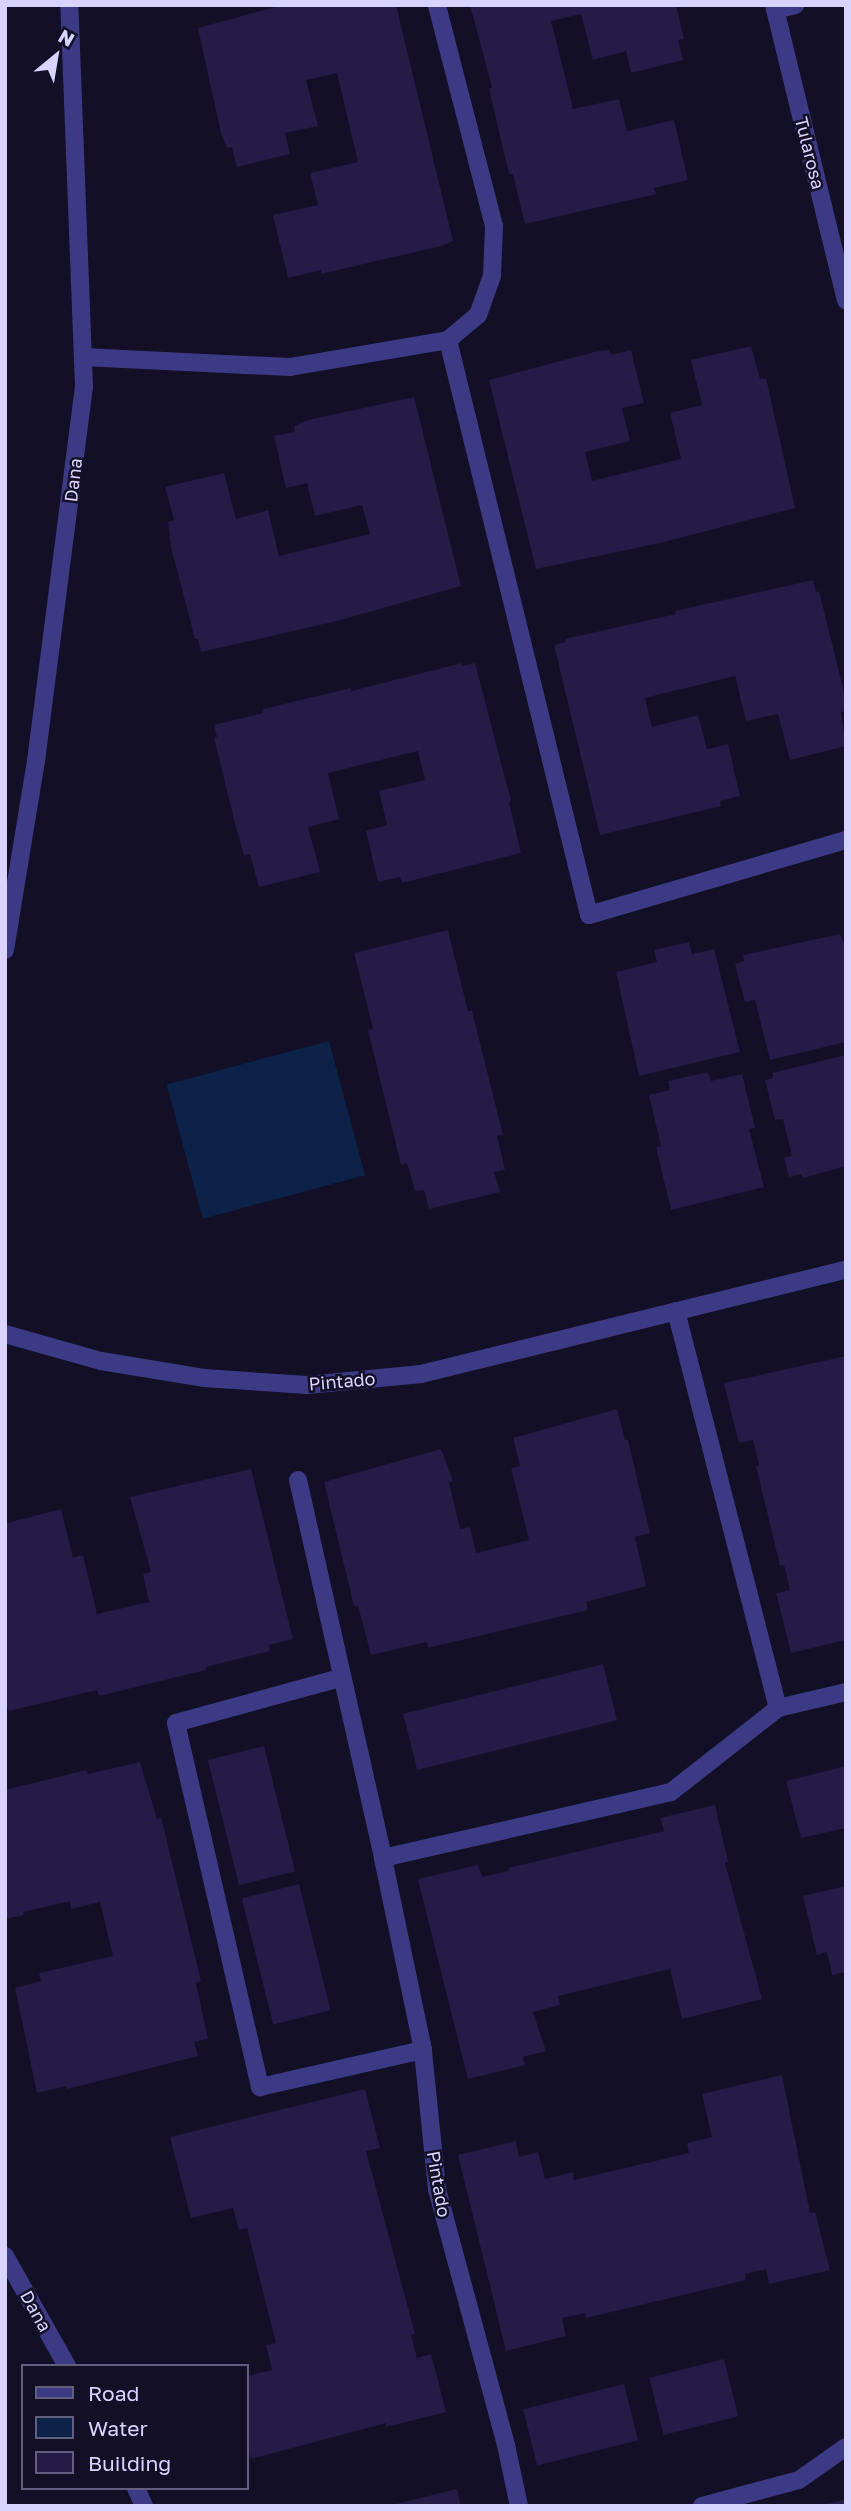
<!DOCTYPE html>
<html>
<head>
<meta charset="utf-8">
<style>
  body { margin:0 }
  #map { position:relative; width:851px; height:2511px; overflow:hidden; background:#130f26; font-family:"Golos Text",sans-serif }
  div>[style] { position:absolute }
  .water>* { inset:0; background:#0c2248; transform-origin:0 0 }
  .building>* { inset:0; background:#241b47; transform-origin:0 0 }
  .lane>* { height:18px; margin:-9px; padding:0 9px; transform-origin:9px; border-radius:9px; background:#3d3a85 }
  .street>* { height:18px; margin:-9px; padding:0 9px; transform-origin:9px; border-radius:9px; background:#3d3a85 }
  span { translate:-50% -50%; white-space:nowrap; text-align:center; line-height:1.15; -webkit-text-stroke:5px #130f26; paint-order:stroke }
  .street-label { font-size:18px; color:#d9d4ff }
  .frame { position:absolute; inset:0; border:7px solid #d9d4ff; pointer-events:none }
  .legend { position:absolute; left:21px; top:2364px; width:228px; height:126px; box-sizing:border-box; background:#130f26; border:2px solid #625e7d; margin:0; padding:9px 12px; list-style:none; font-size:21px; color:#d9d4ff }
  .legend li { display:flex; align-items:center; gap:14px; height:35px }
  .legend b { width:35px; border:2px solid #625e7d }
  .north { position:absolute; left:21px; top:21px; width:70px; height:70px; -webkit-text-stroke:5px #130f26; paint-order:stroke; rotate:30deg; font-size:19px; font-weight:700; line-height:28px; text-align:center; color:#d9d4ff }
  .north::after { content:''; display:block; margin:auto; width:24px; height:32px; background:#d9d4ff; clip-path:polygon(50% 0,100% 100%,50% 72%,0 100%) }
</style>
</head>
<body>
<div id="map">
  <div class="water">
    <i style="left:329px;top:1041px;width:139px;height:168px;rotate:75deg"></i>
  </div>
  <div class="building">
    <i style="clip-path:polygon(283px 5px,396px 5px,453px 241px,441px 246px,321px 274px,321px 270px,288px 278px,273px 215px,318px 205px,310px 173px,358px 162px,337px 73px,306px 80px,318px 126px,285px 133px,290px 154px,237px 167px,232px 147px,227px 148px,221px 133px,198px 28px)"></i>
    <i style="clip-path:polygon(470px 5px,676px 5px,684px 39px,678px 40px,683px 60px,631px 73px,626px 51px,593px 60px,581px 14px,551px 21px,573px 109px,619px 99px,627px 131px,674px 120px,688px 180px,654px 188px,656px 194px,525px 224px,513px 174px,509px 174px,489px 89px,492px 87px)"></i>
    <i style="clip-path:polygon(751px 346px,760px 379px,766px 378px,795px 508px,660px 543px,536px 569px,489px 380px,594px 352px,609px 350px,611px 355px,631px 350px,644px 403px,622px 408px,630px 441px,585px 452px,592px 481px,681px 459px,670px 413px,702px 405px,691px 360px)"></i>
    <i style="clip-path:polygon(414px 397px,461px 586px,337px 621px,201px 652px,198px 639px,195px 639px,171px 547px,168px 522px,174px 520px,165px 487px,224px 473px,236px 519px,268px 510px,279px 556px,370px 534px,362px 505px,315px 516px,307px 483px,286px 488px,274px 436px,295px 432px,294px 426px,308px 420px)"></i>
    <i style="clip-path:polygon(813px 580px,816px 592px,819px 591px,842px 684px,846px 706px,846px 711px,841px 712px,846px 746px,790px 760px,778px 714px,746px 721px,735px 676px,645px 698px,652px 727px,698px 715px,707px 749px,728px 744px,740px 796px,720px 801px,721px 806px,600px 835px,554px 645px,566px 642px,565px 639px,676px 614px,675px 611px)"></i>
    <i style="clip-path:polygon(462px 663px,462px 666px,475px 663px,511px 801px,509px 802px,521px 853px,402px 883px,400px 877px,378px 882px,366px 831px,387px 825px,379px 791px,425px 780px,418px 751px,328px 773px,339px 819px,308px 827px,320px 872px,259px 887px,250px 854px,244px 855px,237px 831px,214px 738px,217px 737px,214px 725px,263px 713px,263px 709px,351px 688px,351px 691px)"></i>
    <i style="clip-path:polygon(448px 930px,468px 1011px,472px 1011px,503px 1135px,497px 1136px,505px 1170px,494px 1172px,500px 1192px,429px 1209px,424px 1190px,415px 1191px,407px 1163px,401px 1165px,368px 1030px,373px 1029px,354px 953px)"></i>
    <i style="clip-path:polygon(840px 934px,846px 949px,846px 1042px,770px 1060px,755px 1000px,745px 1002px,735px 964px,744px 961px,743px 955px)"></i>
    <i style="clip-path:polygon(689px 942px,692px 954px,714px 949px,740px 1052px,639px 1076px,616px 972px,657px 962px,654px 950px)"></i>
    <i style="clip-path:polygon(846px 1055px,846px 1166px,803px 1178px,801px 1174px,789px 1177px,784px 1158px,792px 1156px,783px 1119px,775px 1120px,765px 1080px,773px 1078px,772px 1073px)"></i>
    <i style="clip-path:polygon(708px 1072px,711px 1081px,742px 1074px,755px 1128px,749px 1129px,764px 1187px,671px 1210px,656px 1147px,661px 1146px,649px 1095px,670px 1090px,668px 1081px)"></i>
    <i style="clip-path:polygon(846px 1356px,846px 1640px,791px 1653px,776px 1593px,790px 1590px,784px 1565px,780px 1566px,756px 1466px,759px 1465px,753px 1440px,739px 1443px,724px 1383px)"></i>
    <i style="clip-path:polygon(617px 1409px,625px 1440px,628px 1440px,650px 1533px,635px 1537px,646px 1586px,586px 1602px,588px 1610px,428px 1648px,427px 1642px,371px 1655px,358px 1606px,354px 1606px,324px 1482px,441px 1449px,453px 1481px,449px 1482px,460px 1529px,470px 1527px,476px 1553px,529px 1540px,511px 1468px,520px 1466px,513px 1438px)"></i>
    <i style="clip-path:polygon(251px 1469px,293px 1639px,269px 1645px,270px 1651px,206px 1667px,206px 1670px,99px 1696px,97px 1690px,9px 1711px,5px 1700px,7px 1523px,61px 1509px,73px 1558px,83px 1555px,97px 1614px,149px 1602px,143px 1574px,151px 1572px,130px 1497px)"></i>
    <i style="left:603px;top:1664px;width:58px;height:206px;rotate:76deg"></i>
    <i style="left:264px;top:1746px;width:129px;height:58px;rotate:76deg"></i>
    <i style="clip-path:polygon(140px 1762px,157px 1819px,161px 1817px,201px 1981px,196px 1983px,208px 2039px,194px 2042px,198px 2056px,67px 2089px,67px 2086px,37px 2093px,15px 1988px,41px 1981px,39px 1973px,113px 1956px,100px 1902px,71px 1909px,70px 1901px,23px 1912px,24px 1915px,5px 1919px,5px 1790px,86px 1770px,88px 1774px)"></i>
    <i style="clip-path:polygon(846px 1766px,846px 1828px,801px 1838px,786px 1781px)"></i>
    <i style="clip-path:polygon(715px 1805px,728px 1862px,725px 1863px,762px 1999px,682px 2019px,670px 1969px,558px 1996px,560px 2005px,533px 2012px,546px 2051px,523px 2057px,525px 2065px,468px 2079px,418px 1879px,478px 1865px,482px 1877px,509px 1871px,508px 1868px,664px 1831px,660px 1818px)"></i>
    <i style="left:299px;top:1884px;width:130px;height:59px;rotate:76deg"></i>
    <i style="clip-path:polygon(846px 1886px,846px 1972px,832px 1975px,827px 1952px,817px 1955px,803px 1896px)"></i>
    <i style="clip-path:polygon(782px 2075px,810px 2213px,815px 2212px,830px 2270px,769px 2284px,766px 2269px,745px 2274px,746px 2280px,586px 2318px,585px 2313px,562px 2318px,566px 2336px,506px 2351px,458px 2155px,516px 2141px,519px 2157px,538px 2152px,545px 2179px,573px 2172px,574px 2180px,689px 2153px,687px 2143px,712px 2137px,702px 2094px)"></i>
    <i style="clip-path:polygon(365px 2089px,380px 2148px,366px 2151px,415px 2334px,411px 2335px,417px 2358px,431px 2354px,446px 2412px,386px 2427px,386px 2423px,251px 2459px,247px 2444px,247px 2376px,272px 2370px,266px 2345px,276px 2343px,247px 2228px,239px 2230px,233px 2208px,191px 2218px,170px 2137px)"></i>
    <i style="left:724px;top:2359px;width:59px;height:77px;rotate:76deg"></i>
    <i style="left:624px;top:2384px;width:58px;height:104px;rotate:76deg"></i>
    <i style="clip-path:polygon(457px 2489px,461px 2506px,392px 2506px,392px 2505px)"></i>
    <i style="clip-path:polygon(846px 2499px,846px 2506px,823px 2506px,823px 2505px)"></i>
  </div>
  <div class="lane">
    <i style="left:775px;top:10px;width:21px;rotate:-14deg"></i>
    <i style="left:448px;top:340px;width:592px;rotate:76.22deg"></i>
    <i style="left:589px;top:915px;width:268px;rotate:-16.3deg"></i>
    <i style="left:83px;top:357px;width:207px;rotate:2.8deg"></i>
    <i style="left:290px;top:367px;width:160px;rotate:-9.7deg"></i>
    <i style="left:448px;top:340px;width:39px;rotate:-40deg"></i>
    <i style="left:478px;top:315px;width:41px;rotate:-70.3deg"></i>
    <i style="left:492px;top:276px;width:50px;rotate:-87.7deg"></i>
    <i style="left:494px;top:226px;width:228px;rotate:-104.5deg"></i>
    <i style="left:340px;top:1678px;width:170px;rotate:164.7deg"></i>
    <i style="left:176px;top:1723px;width:374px;rotate:77deg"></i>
    <i style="left:260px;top:2087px;width:167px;rotate:-12.8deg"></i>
  </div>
  <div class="street">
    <i style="left:774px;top:5px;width:304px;rotate:76.3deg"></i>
    <i style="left:5px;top:950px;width:192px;rotate:-80.7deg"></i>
    <i style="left:36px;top:761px;width:377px;rotate:-82.7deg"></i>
    <i style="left:84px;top:387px;width:382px;rotate:-92.2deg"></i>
    <i style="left:676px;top:1311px;width:410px;rotate:75.6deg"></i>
    <i style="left:5px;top:1334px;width:100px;rotate:15.7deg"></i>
    <i style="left:101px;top:1361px;width:104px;rotate:9.4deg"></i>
    <i style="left:204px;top:1378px;width:103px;rotate:3.9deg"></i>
    <i style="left:307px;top:1385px;width:115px;rotate:-5.5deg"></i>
    <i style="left:421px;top:1374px;width:438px;rotate:-13.8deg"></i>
    <i style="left:298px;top:1480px;width:387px;rotate:77.3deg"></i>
    <i style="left:5px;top:2256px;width:126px;rotate:60.6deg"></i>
    <i style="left:136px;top:2488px;width:20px;rotate:66deg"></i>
    <i style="left:519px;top:2506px;width:62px;rotate:-102deg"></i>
    <i style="left:506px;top:2445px;width:265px;rotate:-105.1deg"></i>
    <i style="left:437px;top:2189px;width:140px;rotate:-95.8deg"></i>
    <i style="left:423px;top:2050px;width:196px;rotate:-101.8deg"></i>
    <i style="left:383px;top:1858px;width:295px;rotate:-12.9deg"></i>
    <i style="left:671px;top:1792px;width:136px;rotate:-38.1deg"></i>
    <i style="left:778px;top:1708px;width:70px;rotate:-13.2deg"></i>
    <i style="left:702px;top:2506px;width:100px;rotate:-15deg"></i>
    <i style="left:799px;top:2480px;width:57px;rotate:-35.1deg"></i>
  </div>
  <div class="street-label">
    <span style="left:810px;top:153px;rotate:76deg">Tularosa</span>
    <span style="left:73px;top:480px;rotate:-83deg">Dana</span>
    <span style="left:342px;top:1381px;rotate:-5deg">Pintado</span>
    <span style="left:439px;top:2184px;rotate:80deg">Pintado</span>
    <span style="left:36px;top:2311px;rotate:61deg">Dana</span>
  </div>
  <div class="frame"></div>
  <ul class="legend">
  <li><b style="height:9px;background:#3d3a85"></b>Road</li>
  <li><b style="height:19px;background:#0c2248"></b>Water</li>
  <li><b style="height:19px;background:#241b47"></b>Building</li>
  </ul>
  <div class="north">N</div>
</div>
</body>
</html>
